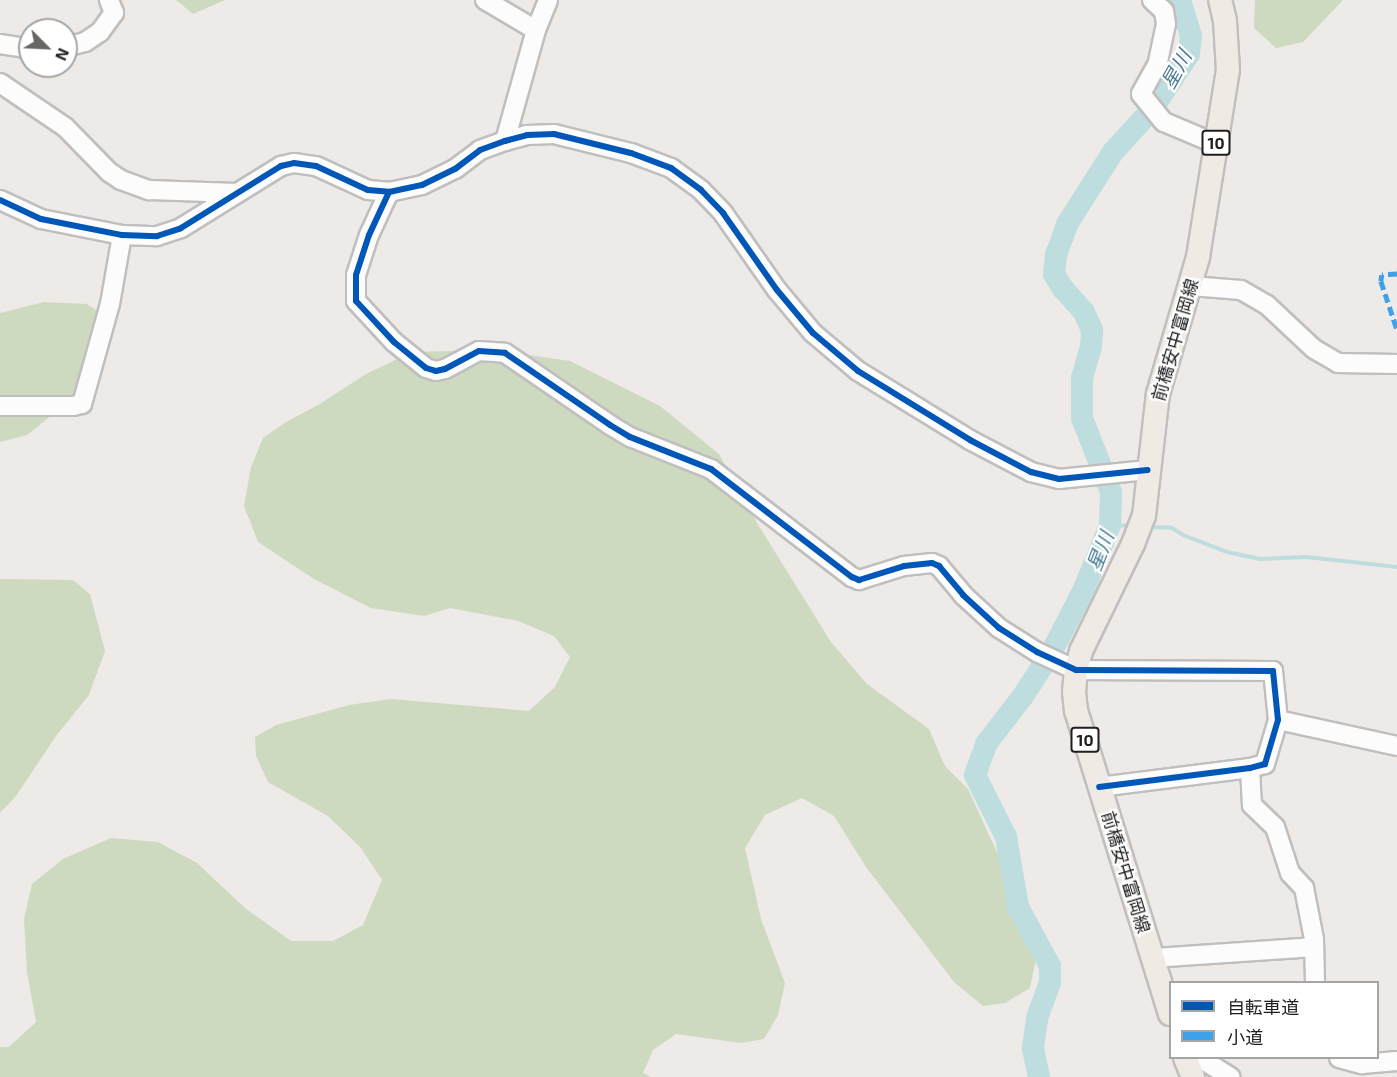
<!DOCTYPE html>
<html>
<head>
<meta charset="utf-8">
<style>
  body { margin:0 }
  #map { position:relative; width:1397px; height:1077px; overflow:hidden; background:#edeae8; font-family:"Exo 2","Noto Sans JP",sans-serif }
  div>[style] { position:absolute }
  .forest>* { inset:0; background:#cedabf }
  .stream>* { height:4px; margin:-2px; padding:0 2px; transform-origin:2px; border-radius:2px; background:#bdddde }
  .river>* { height:22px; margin:-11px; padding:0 11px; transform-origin:11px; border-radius:11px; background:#bdddde }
  .roads { filter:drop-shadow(2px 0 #c0bfbe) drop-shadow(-2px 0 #c0bfbe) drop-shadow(0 2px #c0bfbe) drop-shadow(0 -2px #c0bfbe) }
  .minor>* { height:18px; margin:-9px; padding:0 9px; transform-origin:9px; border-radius:9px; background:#fcfcfc }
  .major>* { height:22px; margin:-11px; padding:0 11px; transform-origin:11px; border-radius:11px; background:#f0eae5 }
  .quiet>* { height:4.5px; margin-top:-2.25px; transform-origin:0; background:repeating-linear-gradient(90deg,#3da2ea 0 9px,transparent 0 13.5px) }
  .cycleway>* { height:6px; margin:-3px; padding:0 3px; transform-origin:3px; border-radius:3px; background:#0057b8 }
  span { translate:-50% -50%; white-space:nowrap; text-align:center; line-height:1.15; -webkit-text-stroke:4.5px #fff; paint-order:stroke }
  .shield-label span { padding:2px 4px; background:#fff; border:2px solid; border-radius:4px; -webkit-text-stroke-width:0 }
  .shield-label { font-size:16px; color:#1f1f1f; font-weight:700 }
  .street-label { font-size:18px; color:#1f1f1f }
  .water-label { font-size:20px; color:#477b92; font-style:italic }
  .legend { position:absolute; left:1169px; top:981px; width:210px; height:78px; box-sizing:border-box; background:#fff; border:2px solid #a5a5a5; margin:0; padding:8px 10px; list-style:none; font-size:18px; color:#1f1f1f }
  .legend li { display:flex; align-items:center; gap:12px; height:30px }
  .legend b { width:30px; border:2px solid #a5a5a5 }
  .north { position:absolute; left:18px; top:18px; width:60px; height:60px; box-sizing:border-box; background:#fff; border:2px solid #a5a5a5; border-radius:50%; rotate:114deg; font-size:16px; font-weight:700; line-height:24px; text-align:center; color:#1f1f1f }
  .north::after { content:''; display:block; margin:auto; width:21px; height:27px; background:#676665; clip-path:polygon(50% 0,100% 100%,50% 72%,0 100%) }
</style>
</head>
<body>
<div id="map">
  <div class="forest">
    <i style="clip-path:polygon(176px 0,225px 0,193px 14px)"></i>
    <i style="clip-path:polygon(1255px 0,1343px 0,1303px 42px,1276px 48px,1254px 28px)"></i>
    <i style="clip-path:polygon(44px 302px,87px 304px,103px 315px,91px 361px,72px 399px,27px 435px,0 442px,0 313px)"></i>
    <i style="clip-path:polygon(494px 350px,570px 361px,660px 406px,719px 454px,757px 523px,831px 642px,867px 684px,929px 729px,945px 766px,968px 789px,1039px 944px,1030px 988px,1005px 1003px,983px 1006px,954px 982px,866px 867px,834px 816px,802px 798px,765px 815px,745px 848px,761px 919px,785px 983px,778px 1015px,764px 1039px,741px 1043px,676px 1034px,653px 1050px,643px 1073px,651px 1077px,0 1077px,0 1047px,9px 1047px,36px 1022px,27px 972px,24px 919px,32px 884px,63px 859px,111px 838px,158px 842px,197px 863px,245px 908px,291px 941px,333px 941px,363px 925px,382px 880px,361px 848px,328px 816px,268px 782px,256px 756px,255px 737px,276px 725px,349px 705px,391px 699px,529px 711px,555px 687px,570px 657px,554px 636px,518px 621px,450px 608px,424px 616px,371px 608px,314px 579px,258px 542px,244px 506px,251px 467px,263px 438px,286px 422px,318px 405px,366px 374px,412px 352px)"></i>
    <i style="clip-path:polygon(0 579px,73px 580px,90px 594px,105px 651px,89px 695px,56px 736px,16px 796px,0 813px)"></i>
  </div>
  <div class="stream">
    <i style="left:1110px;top:525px;width:23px;rotate:2deg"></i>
    <i style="left:1149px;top:527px;width:23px;rotate:2deg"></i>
    <i style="left:1172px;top:528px;width:13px;rotate:32deg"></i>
    <i style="left:1183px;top:535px;width:47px;rotate:21.1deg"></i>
    <i style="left:1227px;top:552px;width:34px;rotate:12deg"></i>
    <i style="left:1260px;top:559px;width:47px;rotate:-2.4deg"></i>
    <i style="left:1307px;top:557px;width:91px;rotate:6.3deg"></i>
  </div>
  <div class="river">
    <i style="left:1039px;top:1077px;width:30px;rotate:-102deg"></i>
    <i style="left:1033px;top:1048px;width:30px;rotate:-82deg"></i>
    <i style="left:1037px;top:1018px;width:38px;rotate:-70deg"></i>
    <i style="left:1050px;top:982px;width:16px;rotate:-90deg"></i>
    <i style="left:1050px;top:966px;width:67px;rotate:-118.5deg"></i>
    <i style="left:1018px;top:907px;width:71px;rotate:-99.7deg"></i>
    <i style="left:1006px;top:837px;width:69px;rotate:-116.6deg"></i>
    <i style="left:975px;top:775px;width:33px;rotate:-70deg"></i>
    <i style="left:986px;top:744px;width:61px;rotate:-52.4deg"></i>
    <i style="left:1023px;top:696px;width:51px;rotate:-56.9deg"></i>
    <i style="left:1051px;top:653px;width:72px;rotate:-62.7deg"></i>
    <i style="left:1084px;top:589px;width:69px;rotate:-67.9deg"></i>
    <i style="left:1110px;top:525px;width:33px;rotate:-88deg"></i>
    <i style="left:1111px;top:492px;width:79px;rotate:-111.4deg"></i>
    <i style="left:1082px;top:418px;width:40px;rotate:-90deg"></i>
    <i style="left:1082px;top:378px;width:33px;rotate:-74deg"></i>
    <i style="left:1091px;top:346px;width:16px;rotate:-86deg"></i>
    <i style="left:1092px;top:330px;width:20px;rotate:-114deg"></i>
    <i style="left:1084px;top:312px;width:31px;rotate:-132deg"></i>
    <i style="left:1063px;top:289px;width:17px;rotate:-121deg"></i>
    <i style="left:1054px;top:274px;width:19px;rotate:-84deg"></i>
    <i style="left:1056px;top:255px;width:33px;rotate:-70deg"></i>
    <i style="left:1067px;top:224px;width:85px;rotate:-57.4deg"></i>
    <i style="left:1113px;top:152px;width:59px;rotate:-47.7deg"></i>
    <i style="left:1153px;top:108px;width:65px;rotate:-56.3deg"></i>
    <i style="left:1189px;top:54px;width:18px;rotate:-84deg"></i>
    <i style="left:1191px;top:36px;width:38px;rotate:-107deg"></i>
  </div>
  <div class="roads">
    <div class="minor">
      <i style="left:485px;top:0;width:59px;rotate:30.5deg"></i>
      <i style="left:1152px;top:0;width:16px;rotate:43deg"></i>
      <i style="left:1164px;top:11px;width:13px;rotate:81deg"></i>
      <i style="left:1166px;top:24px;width:40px;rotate:102deg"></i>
      <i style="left:1158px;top:63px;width:35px;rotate:119deg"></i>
      <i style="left:1141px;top:94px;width:36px;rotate:51deg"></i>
      <i style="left:1164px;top:122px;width:56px;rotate:22.9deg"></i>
      <i style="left:0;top:44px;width:30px;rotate:9deg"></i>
      <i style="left:66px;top:47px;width:20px;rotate:-15deg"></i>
      <i style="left:85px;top:42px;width:18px;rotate:-34deg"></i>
      <i style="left:100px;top:32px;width:24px;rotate:-54deg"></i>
      <i style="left:114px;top:13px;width:14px;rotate:-111deg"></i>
      <i style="left:0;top:83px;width:78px;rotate:34.1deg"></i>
      <i style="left:65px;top:127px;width:63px;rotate:45.6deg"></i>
      <i style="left:109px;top:172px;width:14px;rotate:34deg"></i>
      <i style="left:121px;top:180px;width:30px;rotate:20deg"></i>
      <i style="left:149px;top:190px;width:88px;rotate:2deg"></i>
      <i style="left:505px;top:141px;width:115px;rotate:-74.4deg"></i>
      <i style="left:536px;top:30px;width:32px;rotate:-68deg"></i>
      <i style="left:389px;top:192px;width:47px;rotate:114.9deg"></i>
      <i style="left:369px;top:235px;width:42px;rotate:108deg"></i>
      <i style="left:356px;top:275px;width:26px;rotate:90deg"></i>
      <i style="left:356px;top:301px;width:56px;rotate:47.2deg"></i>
      <i style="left:394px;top:342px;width:41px;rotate:39.1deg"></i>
      <i style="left:426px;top:368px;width:10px;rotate:17deg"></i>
      <i style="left:436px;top:371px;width:9px;rotate:-13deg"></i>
      <i style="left:445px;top:369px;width:38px;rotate:-28deg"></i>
      <i style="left:479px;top:351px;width:26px;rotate:4deg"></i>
      <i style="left:505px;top:353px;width:127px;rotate:34.4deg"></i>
      <i style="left:610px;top:425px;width:23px;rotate:31deg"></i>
      <i style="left:630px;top:437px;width:87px;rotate:21.6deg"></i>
      <i style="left:711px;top:469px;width:178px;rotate:37.5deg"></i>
      <i style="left:852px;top:577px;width:8px;rotate:23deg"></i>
      <i style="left:859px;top:580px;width:47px;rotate:-17.3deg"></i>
      <i style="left:904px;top:566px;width:28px;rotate:-6deg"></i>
      <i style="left:932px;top:563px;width:8px;rotate:23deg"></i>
      <i style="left:939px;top:566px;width:38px;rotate:50deg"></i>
      <i style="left:963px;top:595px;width:49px;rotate:42.5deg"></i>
      <i style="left:999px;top:628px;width:45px;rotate:32.3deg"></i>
      <i style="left:1037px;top:652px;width:43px;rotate:24.8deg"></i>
      <i style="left:1076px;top:670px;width:197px;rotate:0.3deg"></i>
      <i style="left:1273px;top:671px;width:49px;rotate:84.2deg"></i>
      <i style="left:1278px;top:720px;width:46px;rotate:106.5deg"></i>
      <i style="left:1265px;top:764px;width:16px;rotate:165deg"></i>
      <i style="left:1250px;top:768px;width:152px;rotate:172.8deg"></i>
      <i style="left:0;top:200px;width:45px;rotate:24.9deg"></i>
      <i style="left:41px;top:219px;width:83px;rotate:11.2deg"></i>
      <i style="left:122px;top:235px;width:35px;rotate:2deg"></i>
      <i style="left:157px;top:236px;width:25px;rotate:-18deg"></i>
      <i style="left:181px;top:228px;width:118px;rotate:-31.8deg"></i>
      <i style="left:281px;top:166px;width:13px;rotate:-13deg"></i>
      <i style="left:294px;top:163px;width:22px;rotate:8deg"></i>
      <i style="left:316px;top:166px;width:57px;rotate:24.8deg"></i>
      <i style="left:368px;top:190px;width:21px;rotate:5deg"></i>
      <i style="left:389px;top:192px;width:34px;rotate:-12deg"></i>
      <i style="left:422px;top:185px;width:37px;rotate:-26deg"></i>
      <i style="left:455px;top:169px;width:31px;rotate:-37deg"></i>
      <i style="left:480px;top:150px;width:27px;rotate:-20deg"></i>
      <i style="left:505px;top:141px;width:23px;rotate:-15deg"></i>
      <i style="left:527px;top:135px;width:27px;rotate:-2deg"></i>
      <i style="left:554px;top:134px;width:79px;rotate:13.9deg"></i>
      <i style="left:631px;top:153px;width:43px;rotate:20.6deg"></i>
      <i style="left:671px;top:168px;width:37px;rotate:36deg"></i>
      <i style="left:701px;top:190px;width:32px;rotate:46deg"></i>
      <i style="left:723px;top:213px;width:94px;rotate:55deg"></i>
      <i style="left:777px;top:290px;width:56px;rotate:50.1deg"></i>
      <i style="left:813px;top:333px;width:59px;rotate:40.2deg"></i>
      <i style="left:858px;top:371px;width:132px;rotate:31.6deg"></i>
      <i style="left:970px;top:440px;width:69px;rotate:27.7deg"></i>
      <i style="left:1031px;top:472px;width:29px;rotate:14deg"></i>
      <i style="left:1059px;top:479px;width:89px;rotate:-5.8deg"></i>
      <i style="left:1191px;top:286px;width:50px;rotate:4.6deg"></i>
      <i style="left:1241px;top:290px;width:30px;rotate:30deg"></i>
      <i style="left:1267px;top:305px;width:64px;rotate:43.1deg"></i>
      <i style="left:1314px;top:349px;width:28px;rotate:30deg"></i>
      <i style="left:1338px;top:363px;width:59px;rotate:1deg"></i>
      <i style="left:0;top:406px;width:73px"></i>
      <i style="left:73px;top:406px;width:9px;rotate:-13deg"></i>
      <i style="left:82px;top:404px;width:104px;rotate:-74.4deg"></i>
      <i style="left:110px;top:304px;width:70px;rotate:-80.1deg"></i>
      <i style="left:1278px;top:720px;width:122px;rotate:12.3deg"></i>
      <i style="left:1250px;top:768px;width:37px;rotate:87deg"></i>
      <i style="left:1252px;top:805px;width:32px;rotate:44deg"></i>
      <i style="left:1275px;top:827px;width:48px;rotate:71.9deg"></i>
      <i style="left:1290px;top:873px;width:21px;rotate:47deg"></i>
      <i style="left:1304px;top:888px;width:52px;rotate:78.9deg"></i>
      <i style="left:1314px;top:939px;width:43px;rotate:88.7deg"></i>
      <i style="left:1153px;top:958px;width:161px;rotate:-3.9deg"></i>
      <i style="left:1200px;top:1058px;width:36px;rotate:32deg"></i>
      <i style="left:1339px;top:1058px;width:24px;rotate:15deg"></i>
      <i style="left:1362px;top:1064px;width:35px;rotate:-5deg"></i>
    </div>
    <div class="major">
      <i style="left:1170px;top:1014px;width:317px;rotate:-107.2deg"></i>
      <i style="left:1076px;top:711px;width:19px;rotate:-96deg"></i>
      <i style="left:1074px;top:692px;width:22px;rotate:-85deg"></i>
      <i style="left:1076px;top:670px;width:20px;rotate:-75deg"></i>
      <i style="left:1081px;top:651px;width:119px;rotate:-64.1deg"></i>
      <i style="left:1133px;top:544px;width:30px;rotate:-69deg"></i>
      <i style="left:1144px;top:516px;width:123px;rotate:-83.5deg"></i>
      <i style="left:1158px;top:394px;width:143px;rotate:-73.7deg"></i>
      <i style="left:1198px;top:257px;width:189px;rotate:-80.9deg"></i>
      <i style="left:1228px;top:70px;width:49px;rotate:-93.5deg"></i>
      <i style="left:1225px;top:21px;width:22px;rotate:-103deg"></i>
      <i style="left:1185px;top:1058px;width:21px;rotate:67deg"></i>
    </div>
  </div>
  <div class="quiet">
    <i style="left:1397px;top:274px;width:15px;rotate:176deg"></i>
    <i style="left:1382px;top:275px;width:6px;rotate:99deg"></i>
    <i style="left:1381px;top:281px;width:51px;rotate:71.6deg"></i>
  </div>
  <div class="cycleway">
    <i style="left:389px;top:192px;width:47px;rotate:114.9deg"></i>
    <i style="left:369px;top:235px;width:42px;rotate:108deg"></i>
    <i style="left:356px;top:275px;width:26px;rotate:90deg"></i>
    <i style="left:356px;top:301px;width:56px;rotate:47.2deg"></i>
    <i style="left:394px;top:342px;width:41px;rotate:39.1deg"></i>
    <i style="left:426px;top:368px;width:10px;rotate:17deg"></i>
    <i style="left:436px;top:371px;width:9px;rotate:-13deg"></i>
    <i style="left:445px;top:369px;width:38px;rotate:-28deg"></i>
    <i style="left:479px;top:351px;width:26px;rotate:4deg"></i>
    <i style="left:505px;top:353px;width:127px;rotate:34.4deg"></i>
    <i style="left:610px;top:425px;width:23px;rotate:31deg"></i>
    <i style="left:630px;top:437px;width:87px;rotate:21.6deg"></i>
    <i style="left:711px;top:469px;width:178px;rotate:37.5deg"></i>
    <i style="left:852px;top:577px;width:8px;rotate:23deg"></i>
    <i style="left:859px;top:580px;width:47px;rotate:-17.3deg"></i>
    <i style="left:904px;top:566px;width:28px;rotate:-6deg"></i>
    <i style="left:932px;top:563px;width:8px;rotate:23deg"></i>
    <i style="left:939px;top:566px;width:38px;rotate:50deg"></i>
    <i style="left:963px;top:595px;width:49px;rotate:42.5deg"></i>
    <i style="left:999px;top:628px;width:45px;rotate:32.3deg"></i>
    <i style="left:1037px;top:652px;width:43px;rotate:24.8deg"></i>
    <i style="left:1076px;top:670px;width:197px;rotate:0.3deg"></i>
    <i style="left:1273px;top:671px;width:49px;rotate:84.2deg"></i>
    <i style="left:1278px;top:720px;width:46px;rotate:106.5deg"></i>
    <i style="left:1265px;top:764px;width:16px;rotate:165deg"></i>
    <i style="left:1250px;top:768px;width:152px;rotate:172.8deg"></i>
    <i style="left:0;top:200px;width:45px;rotate:24.9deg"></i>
    <i style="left:41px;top:219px;width:83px;rotate:11.2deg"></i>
    <i style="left:122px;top:235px;width:35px;rotate:2deg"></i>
    <i style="left:157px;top:236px;width:25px;rotate:-18deg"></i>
    <i style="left:181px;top:228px;width:118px;rotate:-31.8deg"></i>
    <i style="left:281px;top:166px;width:13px;rotate:-13deg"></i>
    <i style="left:294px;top:163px;width:22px;rotate:8deg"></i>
    <i style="left:316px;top:166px;width:57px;rotate:24.8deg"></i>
    <i style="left:368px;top:190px;width:21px;rotate:5deg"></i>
    <i style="left:389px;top:192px;width:34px;rotate:-12deg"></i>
    <i style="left:422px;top:185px;width:37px;rotate:-26deg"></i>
    <i style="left:455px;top:169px;width:31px;rotate:-37deg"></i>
    <i style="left:480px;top:150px;width:27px;rotate:-20deg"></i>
    <i style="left:505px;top:141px;width:23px;rotate:-15deg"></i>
    <i style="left:527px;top:135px;width:27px;rotate:-2deg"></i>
    <i style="left:554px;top:134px;width:79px;rotate:13.9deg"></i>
    <i style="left:631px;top:153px;width:43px;rotate:20.6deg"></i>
    <i style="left:671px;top:168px;width:37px;rotate:36deg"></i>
    <i style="left:701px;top:190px;width:32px;rotate:46deg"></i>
    <i style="left:723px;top:213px;width:94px;rotate:55deg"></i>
    <i style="left:777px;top:290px;width:56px;rotate:50.1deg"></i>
    <i style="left:813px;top:333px;width:59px;rotate:40.2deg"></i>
    <i style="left:858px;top:371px;width:132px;rotate:31.6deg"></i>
    <i style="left:970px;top:440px;width:69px;rotate:27.7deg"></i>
    <i style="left:1031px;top:472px;width:29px;rotate:14deg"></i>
    <i style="left:1059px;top:479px;width:89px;rotate:-5.8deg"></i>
  </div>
  <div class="shield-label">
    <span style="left:1216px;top:143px">10</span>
    <span style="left:1085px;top:740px">10</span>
  </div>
  <div class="street-label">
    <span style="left:1175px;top:340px;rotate:-74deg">前橋安中富岡線</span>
    <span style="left:1126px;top:872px;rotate:73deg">前橋安中富岡線</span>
  </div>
  <div class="water-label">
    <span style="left:1176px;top:69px;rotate:-61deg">星川</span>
    <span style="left:1100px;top:551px;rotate:-69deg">星川</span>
  </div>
  <ul class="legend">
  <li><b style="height:8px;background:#0057b8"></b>自転車道</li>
  <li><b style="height:8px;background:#3da2ea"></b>小道</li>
  </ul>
  <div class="north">N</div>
</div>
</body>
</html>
